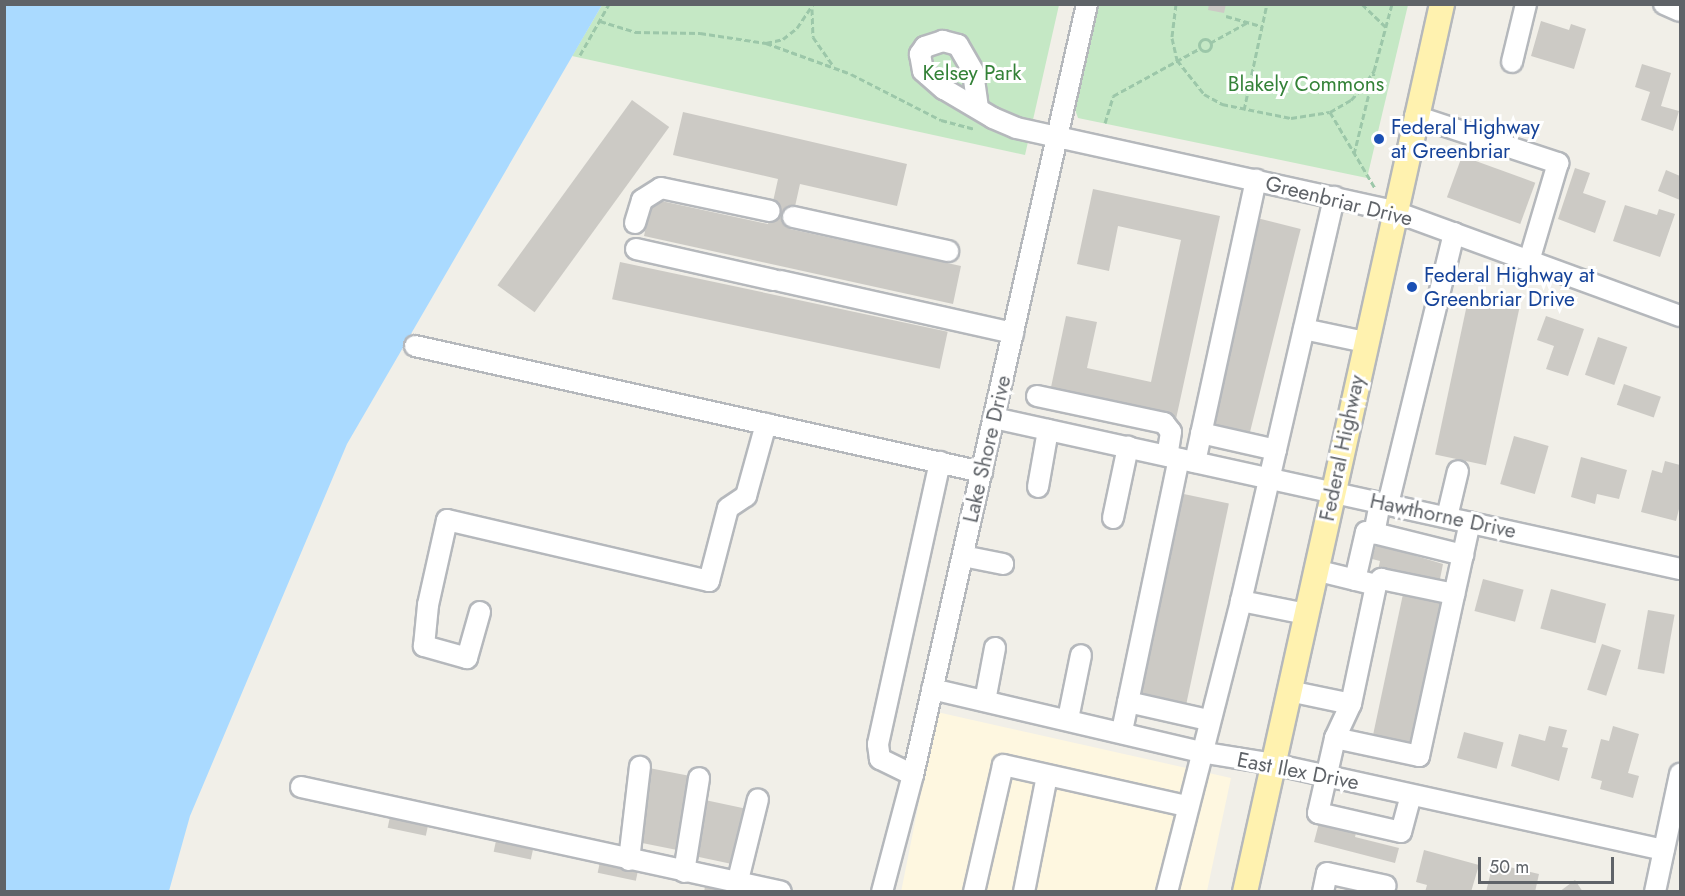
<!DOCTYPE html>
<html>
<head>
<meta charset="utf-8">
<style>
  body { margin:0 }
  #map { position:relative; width:1685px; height:896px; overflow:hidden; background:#f1efe8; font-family:Jost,sans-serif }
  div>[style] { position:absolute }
  .commercial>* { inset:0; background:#fef7e0 }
  .green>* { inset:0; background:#c5e8c5 }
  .water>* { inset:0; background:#aadaff }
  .building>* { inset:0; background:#cccac5; transform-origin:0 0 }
  .path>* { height:3px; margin-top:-1.5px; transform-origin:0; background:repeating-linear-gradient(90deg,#9cc7a9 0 6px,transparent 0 9px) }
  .path>.ring { margin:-1.5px; padding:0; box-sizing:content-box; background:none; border:3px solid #9cc7a9; border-radius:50% }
  .roads { filter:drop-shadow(2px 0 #b5b8bc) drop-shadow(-2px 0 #b5b8bc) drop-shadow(0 2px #b5b8bc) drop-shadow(0 -2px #b5b8bc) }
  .minor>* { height:20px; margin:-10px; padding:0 10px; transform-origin:10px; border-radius:10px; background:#fff }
  .major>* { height:24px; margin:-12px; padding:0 12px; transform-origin:12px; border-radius:12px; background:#fff2af }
  .dots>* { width:16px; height:16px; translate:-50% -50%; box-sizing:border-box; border:3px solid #fff; border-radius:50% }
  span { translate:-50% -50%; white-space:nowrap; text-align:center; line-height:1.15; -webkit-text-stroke:6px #fff; paint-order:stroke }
  .park-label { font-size:21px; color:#348238 }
  .transit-label { font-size:21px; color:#164399 }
  .left { translate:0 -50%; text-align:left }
  .street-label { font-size:21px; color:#5f6368 }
  .frame { position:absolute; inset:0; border:6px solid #5f6368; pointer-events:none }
  .scale { position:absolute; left:1478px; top:857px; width:136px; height:27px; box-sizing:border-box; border:3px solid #5f6368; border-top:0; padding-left:8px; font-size:18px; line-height:21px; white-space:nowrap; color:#5f6368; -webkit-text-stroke:4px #fff; paint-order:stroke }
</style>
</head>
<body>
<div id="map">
  <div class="commercial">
    <i style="clip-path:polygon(937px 712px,1231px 778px,1207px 891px,901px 892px)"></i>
  </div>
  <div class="green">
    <i style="clip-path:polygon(602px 5px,1059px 5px,1025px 155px,572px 56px)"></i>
    <i style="clip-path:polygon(1096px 5px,1408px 5px,1367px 178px,1078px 118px,1073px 104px)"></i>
  </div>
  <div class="water">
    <i style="clip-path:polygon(5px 4px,602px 5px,347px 444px,190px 816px,169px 891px,5px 891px)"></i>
  </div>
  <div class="building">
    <i style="clip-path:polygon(1209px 4px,1226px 4px,1224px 13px,1208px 10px)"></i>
    <i style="clip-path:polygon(1541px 21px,1569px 30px,1571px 24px,1586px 29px,1574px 69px,1531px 56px)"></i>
    <i style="clip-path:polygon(1642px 64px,1671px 73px,1661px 106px,1679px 111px,1673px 131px,1641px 120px,1650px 92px,1635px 87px)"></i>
    <i style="left:632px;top:100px;width:46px;height:229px;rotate:36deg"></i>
    <i style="clip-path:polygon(683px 112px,907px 164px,897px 206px,800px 184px,790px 229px,961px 266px,953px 304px,644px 236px,652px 199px,768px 224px,778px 179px,673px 155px)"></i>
    <i style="left:1462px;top:156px;width:78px;height:44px;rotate:20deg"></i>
    <i style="clip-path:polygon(1575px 168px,1590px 173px,1583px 193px,1606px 201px,1595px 233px,1558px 219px)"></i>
    <i style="clip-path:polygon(1666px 170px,1680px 176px,1680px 200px,1658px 191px)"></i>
    <i style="clip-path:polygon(1093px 189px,1220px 216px,1176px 419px,1050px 392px,1066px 316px,1097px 322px,1087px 368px,1151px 382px,1181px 240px,1118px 226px,1109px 271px,1077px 264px)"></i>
    <i style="clip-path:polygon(1625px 205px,1657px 215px,1659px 209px,1675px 214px,1660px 257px,1613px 241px)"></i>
    <i style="left:1257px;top:218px;width:45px;height:217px;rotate:14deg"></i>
    <i style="left:620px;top:262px;width:335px;height:38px;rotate:12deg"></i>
    <i style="left:1469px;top:295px;width:52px;height:163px;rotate:12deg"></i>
    <i style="clip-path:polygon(1546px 316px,1584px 329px,1568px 376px,1546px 369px,1554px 346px,1537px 340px)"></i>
    <i style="left:1598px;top:337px;width:31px;height:40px;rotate:19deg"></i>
    <i style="left:1624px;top:384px;width:39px;height:22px;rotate:19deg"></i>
    <i style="left:1514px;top:436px;width:36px;height:50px;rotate:16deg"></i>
    <i style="clip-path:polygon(1581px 457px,1627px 470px,1619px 499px,1597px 494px,1595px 504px,1571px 497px)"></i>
    <i style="clip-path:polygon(1665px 461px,1680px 465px,1680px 505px,1676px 521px,1641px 512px,1652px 470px,1662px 473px)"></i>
    <i style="left:1179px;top:493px;width:51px;height:210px;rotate:12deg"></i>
    <i style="clip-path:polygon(1376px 544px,1443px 564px,1439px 584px,1378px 570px,1380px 561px,1372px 559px)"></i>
    <i style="left:1483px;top:579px;width:42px;height:33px;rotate:15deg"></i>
    <i style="left:1551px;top:589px;width:57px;height:41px;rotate:15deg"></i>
    <i style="left:1403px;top:594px;width:42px;height:149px;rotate:12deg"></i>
    <i style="left:1648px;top:610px;width:27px;height:60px;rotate:10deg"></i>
    <i style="left:1602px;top:644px;width:20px;height:48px;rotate:18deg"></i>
    <i style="clip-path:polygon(1549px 726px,1567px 730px,1562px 747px,1568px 748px,1559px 781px,1511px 766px,1519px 734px,1545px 741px)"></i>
    <i style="clip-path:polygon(1613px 726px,1639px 734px,1628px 773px,1639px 776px,1633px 798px,1600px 789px,1602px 781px,1591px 778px,1601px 739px,1609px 741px)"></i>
    <i style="left:1464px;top:732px;width:41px;height:27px;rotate:15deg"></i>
    <i style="left:649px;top:768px;width:42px;height:75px;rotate:11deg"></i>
    <i style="left:705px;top:800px;width:42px;height:57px;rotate:12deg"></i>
    <i style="left:391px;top:812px;width:39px;height:16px;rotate:12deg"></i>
    <i style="clip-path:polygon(1321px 815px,1358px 825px,1355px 837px,1399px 848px,1395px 863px,1314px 842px)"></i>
    <i style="left:497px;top:836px;width:38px;height:16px;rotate:12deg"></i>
    <i style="clip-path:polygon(1424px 850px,1479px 865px,1471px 892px,1425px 892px,1427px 885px,1416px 882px)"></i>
    <i style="left:601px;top:857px;width:39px;height:16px;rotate:12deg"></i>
    <i style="clip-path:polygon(1493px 863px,1539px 874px,1535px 892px,1486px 892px)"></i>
    <i style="clip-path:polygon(1575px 880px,1583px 892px,1559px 892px)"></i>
    <i style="clip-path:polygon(706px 881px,744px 892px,704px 892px)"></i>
  </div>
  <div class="path">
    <i style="left:1176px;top:4px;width:34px;rotate:97deg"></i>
    <i style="left:1172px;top:38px;width:23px;rotate:77deg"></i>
    <i style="left:1177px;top:60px;width:43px;rotate:51.5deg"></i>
    <i style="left:1204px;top:94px;width:21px;rotate:29deg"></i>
    <i style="left:1222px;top:104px;width:70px;rotate:11.5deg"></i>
    <i style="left:1291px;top:118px;width:39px;rotate:-9deg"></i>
    <i style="left:1330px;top:112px;width:24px;rotate:-30deg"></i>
    <i style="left:1351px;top:100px;width:16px;rotate:-47deg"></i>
    <i style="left:1362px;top:88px;width:21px;rotate:-55deg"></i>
    <i style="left:1374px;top:71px;width:69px;rotate:-75deg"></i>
    <i style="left:1362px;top:4px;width:33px;rotate:44deg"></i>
    <i style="left:812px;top:9px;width:28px;rotate:88deg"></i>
    <i style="left:813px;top:37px;width:35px;rotate:55deg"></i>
    <i style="left:1226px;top:16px;width:37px;rotate:16deg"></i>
    <i style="left:600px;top:21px;width:37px;rotate:17deg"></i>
    <i style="left:635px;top:32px;width:65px;rotate:0.9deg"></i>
    <i style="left:700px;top:33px;width:67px;rotate:8.6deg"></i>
    <i style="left:766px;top:43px;width:90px;rotate:20deg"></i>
    <i style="left:851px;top:74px;width:101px;rotate:27.1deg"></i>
    <i style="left:941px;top:120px;width:34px;rotate:15deg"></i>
    <i class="ring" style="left:1199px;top:39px;width:9px;height:9px"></i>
    <i style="left:766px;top:43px;width:17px;rotate:-13deg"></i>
    <i style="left:783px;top:39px;width:18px;rotate:-38deg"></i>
    <i style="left:797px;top:28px;width:29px;rotate:-56deg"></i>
    <i style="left:1210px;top:43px;width:43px;rotate:-28.9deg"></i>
    <i style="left:580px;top:55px;width:59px;rotate:-60.4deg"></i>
    <i style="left:1244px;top:110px;width:108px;rotate:-77.8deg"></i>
    <i style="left:1330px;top:112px;width:88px;rotate:59.4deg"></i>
    <i style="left:1105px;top:123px;width:28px;rotate:-73deg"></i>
    <i style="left:1113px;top:96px;width:98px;rotate:-28.7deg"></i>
    <i style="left:1354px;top:154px;width:83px;rotate:-76.1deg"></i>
  </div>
  <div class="roads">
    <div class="minor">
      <i style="left:1664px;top:4px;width:17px;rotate:24deg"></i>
      <i style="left:1512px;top:62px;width:60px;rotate:-76.4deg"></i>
      <i style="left:978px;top:108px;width:37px;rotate:-98deg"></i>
      <i style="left:973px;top:71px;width:30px;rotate:-120deg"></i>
      <i style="left:958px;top:45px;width:16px;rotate:-165deg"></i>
      <i style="left:943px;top:41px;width:19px;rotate:162deg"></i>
      <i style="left:925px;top:47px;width:9px;rotate:126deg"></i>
      <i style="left:920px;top:54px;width:17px;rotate:80deg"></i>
      <i style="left:923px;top:71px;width:28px;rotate:41deg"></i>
      <i style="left:944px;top:89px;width:57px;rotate:30.6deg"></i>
      <i style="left:993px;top:118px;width:25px;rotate:23deg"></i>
      <i style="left:1016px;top:128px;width:386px;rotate:12.4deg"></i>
      <i style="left:1393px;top:211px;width:306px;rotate:20.1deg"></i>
      <i style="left:1415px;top:116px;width:151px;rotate:18.2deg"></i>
      <i style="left:1558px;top:163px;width:102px;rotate:106.5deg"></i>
      <i style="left:793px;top:217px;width:159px;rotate:12.4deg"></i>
      <i style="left:635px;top:223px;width:24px;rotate:-73deg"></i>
      <i style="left:642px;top:200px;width:22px;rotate:-32deg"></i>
      <i style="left:661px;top:188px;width:111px;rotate:11.9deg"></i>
      <i style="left:636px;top:249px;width:141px;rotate:12.7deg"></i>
      <i style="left:780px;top:281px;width:239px;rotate:12.6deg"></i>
      <i style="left:1304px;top:329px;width:62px;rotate:12deg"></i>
      <i style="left:415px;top:346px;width:581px;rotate:12.53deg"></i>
      <i style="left:1037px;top:396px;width:130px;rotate:12deg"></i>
      <i style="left:1164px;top:423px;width:11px;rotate:52deg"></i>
      <i style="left:1171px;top:432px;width:24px;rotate:99deg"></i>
      <i style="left:994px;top:418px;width:702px;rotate:12.41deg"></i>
      <i style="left:1201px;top:433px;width:77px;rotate:12.8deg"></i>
      <i style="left:1195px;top:462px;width:289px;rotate:-77.8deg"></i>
      <i style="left:1038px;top:487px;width:58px;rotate:-80deg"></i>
      <i style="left:1380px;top:503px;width:31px;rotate:101deg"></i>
      <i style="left:1374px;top:533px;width:92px;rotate:13.9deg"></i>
      <i style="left:1388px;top:504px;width:279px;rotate:-76.3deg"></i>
      <i style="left:1447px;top:517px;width:47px;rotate:-76.6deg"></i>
      <i style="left:1113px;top:518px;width:73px;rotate:-78.1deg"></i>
      <i style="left:963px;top:556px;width:41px;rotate:11.3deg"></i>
      <i style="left:1315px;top:570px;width:63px;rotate:13.8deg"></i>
      <i style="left:1355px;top:580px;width:49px;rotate:-77.1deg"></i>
      <i style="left:1366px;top:532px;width:8px;rotate:7deg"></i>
      <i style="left:1241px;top:601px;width:66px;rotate:11.3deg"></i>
      <i style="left:480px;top:612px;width:48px;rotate:105.8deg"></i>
      <i style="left:467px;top:658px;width:45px;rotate:-164.4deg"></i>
      <i style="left:424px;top:646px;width:41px;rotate:-84.4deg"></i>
      <i style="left:428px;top:605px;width:87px;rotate:-77.4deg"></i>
      <i style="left:447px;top:520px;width:269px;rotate:13.1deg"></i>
      <i style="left:709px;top:581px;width:75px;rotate:-75.4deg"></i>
      <i style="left:728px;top:508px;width:22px;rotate:-34deg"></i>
      <i style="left:746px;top:496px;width:75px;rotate:-74.5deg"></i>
      <i style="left:932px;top:689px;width:275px;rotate:13.2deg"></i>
      <i style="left:1200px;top:752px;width:74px;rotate:9.3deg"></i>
      <i style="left:1273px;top:764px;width:400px;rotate:12.4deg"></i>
      <i style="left:1289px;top:691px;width:63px;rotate:11.8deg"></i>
      <i style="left:985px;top:701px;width:54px;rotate:-79.3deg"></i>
      <i style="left:1128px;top:702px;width:82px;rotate:12.7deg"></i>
      <i style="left:1068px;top:719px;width:65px;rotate:-78.5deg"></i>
      <i style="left:1122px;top:731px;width:278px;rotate:-78.2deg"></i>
      <i style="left:1335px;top:738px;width:38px;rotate:-65deg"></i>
      <i style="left:1351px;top:704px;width:122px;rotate:-78.1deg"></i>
      <i style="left:1376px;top:585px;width:8px;rotate:-50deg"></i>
      <i style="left:1381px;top:579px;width:75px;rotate:11.6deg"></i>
      <i style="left:913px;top:775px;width:37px;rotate:-154deg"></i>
      <i style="left:880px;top:759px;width:15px;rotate:-98deg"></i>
      <i style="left:878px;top:744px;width:289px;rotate:-77.6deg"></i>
      <i style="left:301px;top:787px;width:491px;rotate:12.3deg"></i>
      <i style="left:1411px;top:795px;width:38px;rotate:105deg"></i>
      <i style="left:1401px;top:832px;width:85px;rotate:-167.1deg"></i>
      <i style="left:1318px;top:813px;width:77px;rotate:-77.2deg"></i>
      <i style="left:1335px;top:738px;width:86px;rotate:12.1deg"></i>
      <i style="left:1419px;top:756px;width:239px;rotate:-77.7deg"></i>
      <i style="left:629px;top:860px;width:94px;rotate:-83.3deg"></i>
      <i style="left:684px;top:872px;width:95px;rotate:-80.9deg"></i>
      <i style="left:738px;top:880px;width:83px;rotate:-76.1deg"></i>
      <i style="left:882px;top:892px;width:121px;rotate:-75.2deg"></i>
      <i style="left:913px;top:775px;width:790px;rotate:-77.28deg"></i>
      <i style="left:974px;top:892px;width:130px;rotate:-77.1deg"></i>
      <i style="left:1003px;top:765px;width:188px;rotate:12.6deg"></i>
      <i style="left:1024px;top:892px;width:118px;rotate:-78.8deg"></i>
      <i style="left:1167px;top:892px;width:300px;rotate:-75.7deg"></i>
      <i style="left:1241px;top:601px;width:415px;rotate:-77deg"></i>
      <i style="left:1323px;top:892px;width:19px;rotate:-78deg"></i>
      <i style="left:1327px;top:873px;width:60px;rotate:12.4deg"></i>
      <i style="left:1655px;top:892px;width:121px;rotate:-78deg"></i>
    </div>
    <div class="major">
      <i style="left:1245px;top:892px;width:910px;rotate:-77.49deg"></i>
    </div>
  </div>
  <div class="dots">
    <i style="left:1379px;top:139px;background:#1a4fb4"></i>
    <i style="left:1412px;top:287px;background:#1a4fb4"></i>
  </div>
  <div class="park-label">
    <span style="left:972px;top:73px">Kelsey Park</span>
    <span style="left:1306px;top:84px">Blakely Commons</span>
  </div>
  <div class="transit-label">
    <span class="left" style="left:1391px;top:139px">Federal Highway<br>at Greenbriar</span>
    <span class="left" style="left:1424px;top:287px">Federal Highway at<br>Greenbriar Drive</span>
  </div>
  <div class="street-label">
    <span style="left:1339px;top:201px;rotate:14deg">Greenbriar Drive</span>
    <span style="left:1342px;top:448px;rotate:-78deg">Federal Highway</span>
    <span style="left:987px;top:449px;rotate:-77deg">Lake Shore Drive</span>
    <span style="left:1443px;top:516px;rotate:12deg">Hawthorne Drive</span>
    <span style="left:1298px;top:771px;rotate:11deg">East Ilex Drive</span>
  </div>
  <div class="frame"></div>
  <div class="scale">50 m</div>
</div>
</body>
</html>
